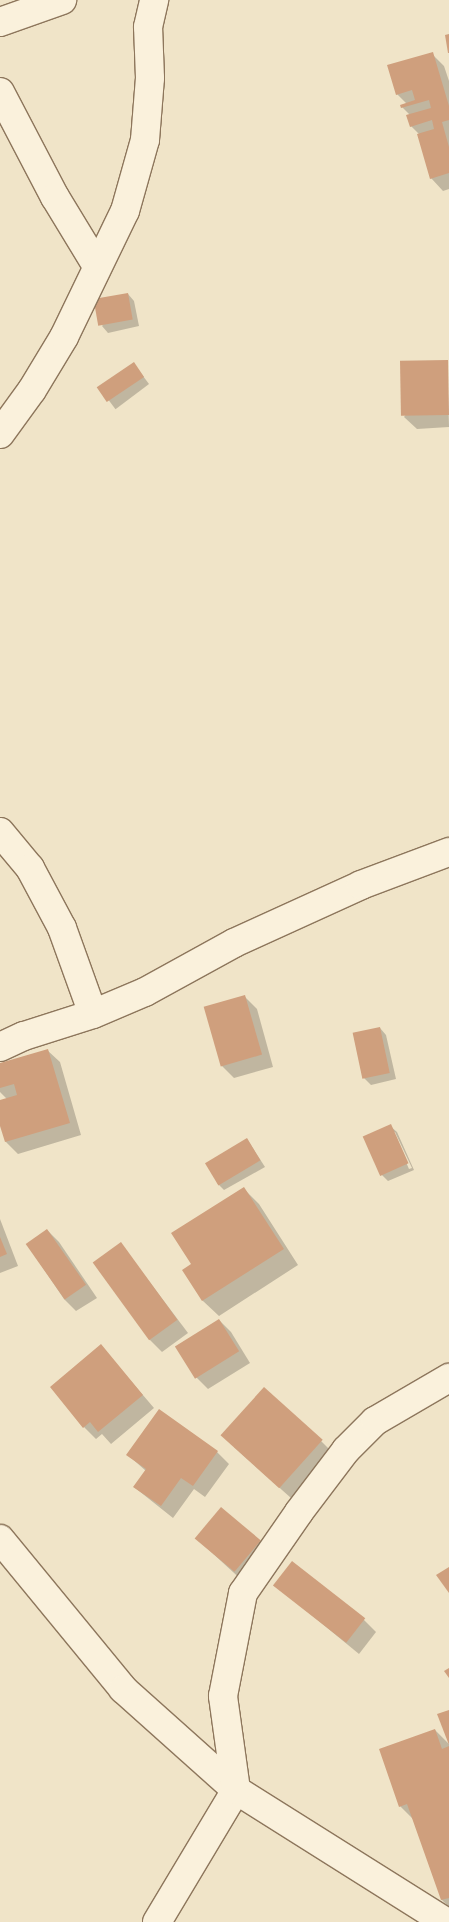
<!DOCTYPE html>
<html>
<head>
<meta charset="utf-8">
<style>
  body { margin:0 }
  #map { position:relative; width:449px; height:1922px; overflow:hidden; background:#f0e4c8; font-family:Merriweather,serif }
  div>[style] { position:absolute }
  .shadow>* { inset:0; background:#0003; transform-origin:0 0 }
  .building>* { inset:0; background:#cf9f7d; transform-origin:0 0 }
  .roads { filter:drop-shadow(1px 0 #8d765c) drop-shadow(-1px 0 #8d765c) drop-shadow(0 1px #8d765c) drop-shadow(0 -1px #8d765c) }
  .minor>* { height:28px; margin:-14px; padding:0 14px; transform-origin:14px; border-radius:14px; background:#faf1dc }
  span { translate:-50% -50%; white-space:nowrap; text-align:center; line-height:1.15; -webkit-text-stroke:5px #f7eed8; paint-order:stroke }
</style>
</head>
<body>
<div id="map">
  <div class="shadow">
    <i style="clip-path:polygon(432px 54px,444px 66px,449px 81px,449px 189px,443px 191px,431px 178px,420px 135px,411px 126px,410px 115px,402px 107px,407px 104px,397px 94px)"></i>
    <i style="clip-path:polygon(128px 294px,134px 301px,139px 326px,108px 333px,102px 326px)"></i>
    <i style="clip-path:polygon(447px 361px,449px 427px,417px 429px,404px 417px)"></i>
    <i style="left:134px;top:364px;width:25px;height:42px;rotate:53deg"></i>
    <i style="clip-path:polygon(245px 997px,257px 1009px,273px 1067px,234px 1078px,222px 1066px)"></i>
    <i style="clip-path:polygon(380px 1028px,386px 1035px,396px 1079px,371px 1085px,364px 1078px)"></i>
    <i style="clip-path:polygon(47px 1050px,60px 1062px,81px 1135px,18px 1154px,6px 1142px,0 1122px,0 1101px,7px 1099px,0 1092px,0 1064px)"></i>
    <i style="clip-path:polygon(evenodd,390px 1126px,397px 1132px,414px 1170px,388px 1181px,381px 1174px,390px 1126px,393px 1132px,395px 1132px,412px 1168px,409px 1169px,393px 1132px)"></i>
    <i style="clip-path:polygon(247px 1139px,265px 1167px,224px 1190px,217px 1183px)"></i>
    <i style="clip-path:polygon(244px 1189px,259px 1204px,298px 1265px,219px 1316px,203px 1301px,184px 1270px,193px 1264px)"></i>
    <i style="clip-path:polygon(0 1219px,18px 1266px,0 1273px)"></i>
    <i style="clip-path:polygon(47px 1230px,59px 1242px,97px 1298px,76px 1311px,64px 1299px,27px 1244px)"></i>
    <i style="clip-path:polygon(121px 1244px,188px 1333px,162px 1352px,150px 1340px)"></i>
    <i style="clip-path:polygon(219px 1320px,231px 1332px,250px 1363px,208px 1389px,196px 1377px)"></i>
    <i style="clip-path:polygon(101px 1346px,154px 1408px,111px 1444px,102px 1434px,96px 1439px,84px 1427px)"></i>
    <i style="clip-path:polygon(321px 1441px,333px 1453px,291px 1498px,234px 1447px)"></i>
    <i style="clip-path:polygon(217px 1452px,229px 1464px,205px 1497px,194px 1489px,173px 1518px,134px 1487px,146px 1471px,128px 1455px)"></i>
    <i style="clip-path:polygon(196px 1538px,260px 1542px,272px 1554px,246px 1584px)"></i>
    <i style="clip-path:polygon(275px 1585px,364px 1620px,376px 1632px,359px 1654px)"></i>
    <i style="clip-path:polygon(435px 1730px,449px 1744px,449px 1907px,442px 1900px,413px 1819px,400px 1806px)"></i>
  </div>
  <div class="building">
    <i style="clip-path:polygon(449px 34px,449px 53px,448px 53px,445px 35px)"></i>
    <i style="clip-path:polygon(433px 52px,449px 106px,449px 120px,442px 122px,449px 147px,449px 173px,430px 179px,417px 134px,434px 129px,432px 120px,410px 127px,406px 115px,431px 108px,429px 100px,401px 108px,400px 105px,415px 100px,412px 90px,396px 95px,387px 65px)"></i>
    <i style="left:128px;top:293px;width:27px;height:35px;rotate:80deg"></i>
    <i style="left:448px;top:360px;width:55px;height:48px;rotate:89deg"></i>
    <i style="left:134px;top:362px;width:18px;height:45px;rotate:56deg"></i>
    <i style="left:245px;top:995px;width:62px;height:43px;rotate:74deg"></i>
    <i style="left:380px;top:1027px;width:47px;height:28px;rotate:78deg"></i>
    <i style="clip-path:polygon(48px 1049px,70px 1123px,5px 1142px,0 1126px,0 1100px,17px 1095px,14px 1084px,0 1088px,0 1063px)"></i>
    <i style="left:391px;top:1124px;width:43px;height:31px;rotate:66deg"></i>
    <i style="left:247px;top:1138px;width:26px;height:49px;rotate:59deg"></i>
    <i style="clip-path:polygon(244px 1187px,284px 1249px,202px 1301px,182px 1270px,191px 1264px,171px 1233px)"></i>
    <i style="left:47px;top:1229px;width:68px;height:26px;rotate:55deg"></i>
    <i style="clip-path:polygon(0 1237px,7px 1254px,0 1257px)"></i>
    <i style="left:121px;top:1242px;width:96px;height:35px;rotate:54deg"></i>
    <i style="left:219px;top:1319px;width:38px;height:52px;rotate:58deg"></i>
    <i style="clip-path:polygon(101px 1344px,143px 1395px,98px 1432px,90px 1422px,83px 1428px,50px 1387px)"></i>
    <i style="left:264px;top:1387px;width:79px;height:65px;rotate:42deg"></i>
    <i style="clip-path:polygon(159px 1409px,218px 1451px,193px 1486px,181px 1478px,161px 1506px,133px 1487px,146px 1469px,126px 1455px)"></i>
    <i style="left:221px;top:1507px;width:52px;height:41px;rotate:40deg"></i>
    <i style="left:292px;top:1561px;width:93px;height:31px;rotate:38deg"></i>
    <i style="clip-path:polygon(449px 1567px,449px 1593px,436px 1575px)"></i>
    <i style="clip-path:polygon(449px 1668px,449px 1678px,444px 1671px)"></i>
    <i style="clip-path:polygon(449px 1710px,449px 1745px,437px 1714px)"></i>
    <i style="clip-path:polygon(435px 1729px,442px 1749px,449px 1746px,449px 1898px,441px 1900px,407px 1804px,399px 1807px,379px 1749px)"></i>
  </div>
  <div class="roads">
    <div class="minor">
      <i style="left:0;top:22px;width:66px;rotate:-19.5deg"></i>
      <i style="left:0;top:92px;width:119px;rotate:62.4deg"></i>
      <i style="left:55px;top:197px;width:81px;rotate:58.7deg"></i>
      <i style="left:0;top:434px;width:54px;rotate:-54deg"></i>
      <i style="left:32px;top:390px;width:62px;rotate:-58.9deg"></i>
      <i style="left:64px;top:337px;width:140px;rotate:-64.2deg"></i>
      <i style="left:125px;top:211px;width:74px;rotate:-74.3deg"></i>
      <i style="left:145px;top:140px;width:62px;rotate:-85.4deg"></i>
      <i style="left:150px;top:78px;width:51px;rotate:-92.2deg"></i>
      <i style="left:148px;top:27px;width:28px;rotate:-77deg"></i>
      <i style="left:0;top:832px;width:47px;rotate:50.2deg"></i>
      <i style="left:30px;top:868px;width:68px;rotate:61.9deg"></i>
      <i style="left:62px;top:928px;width:91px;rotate:70.2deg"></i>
      <i style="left:0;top:1047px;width:26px;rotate:-25deg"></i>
      <i style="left:24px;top:1036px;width:72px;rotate:-17.7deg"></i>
      <i style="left:93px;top:1014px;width:56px;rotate:-22.9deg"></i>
      <i style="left:145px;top:992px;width:102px;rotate:-28.8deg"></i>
      <i style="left:234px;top:943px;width:140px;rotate:-24.5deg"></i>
      <i style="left:361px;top:885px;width:94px;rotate:-20.6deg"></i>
      <i style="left:0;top:1539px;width:194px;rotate:50.6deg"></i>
      <i style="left:123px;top:1689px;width:152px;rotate:41.8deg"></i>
      <i style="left:236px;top:1790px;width:248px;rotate:32.2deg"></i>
      <i style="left:157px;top:1922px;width:154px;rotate:-59.1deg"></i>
      <i style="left:236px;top:1790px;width:95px;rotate:-97.9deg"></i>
      <i style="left:223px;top:1696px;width:105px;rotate:-79deg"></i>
      <i style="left:243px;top:1593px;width:98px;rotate:-55.3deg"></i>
      <i style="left:299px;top:1512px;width:78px;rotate:-52.8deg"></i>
      <i style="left:346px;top:1450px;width:41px;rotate:-45deg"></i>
      <i style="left:375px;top:1421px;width:86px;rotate:-30.2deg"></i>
    </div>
  </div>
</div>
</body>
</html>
